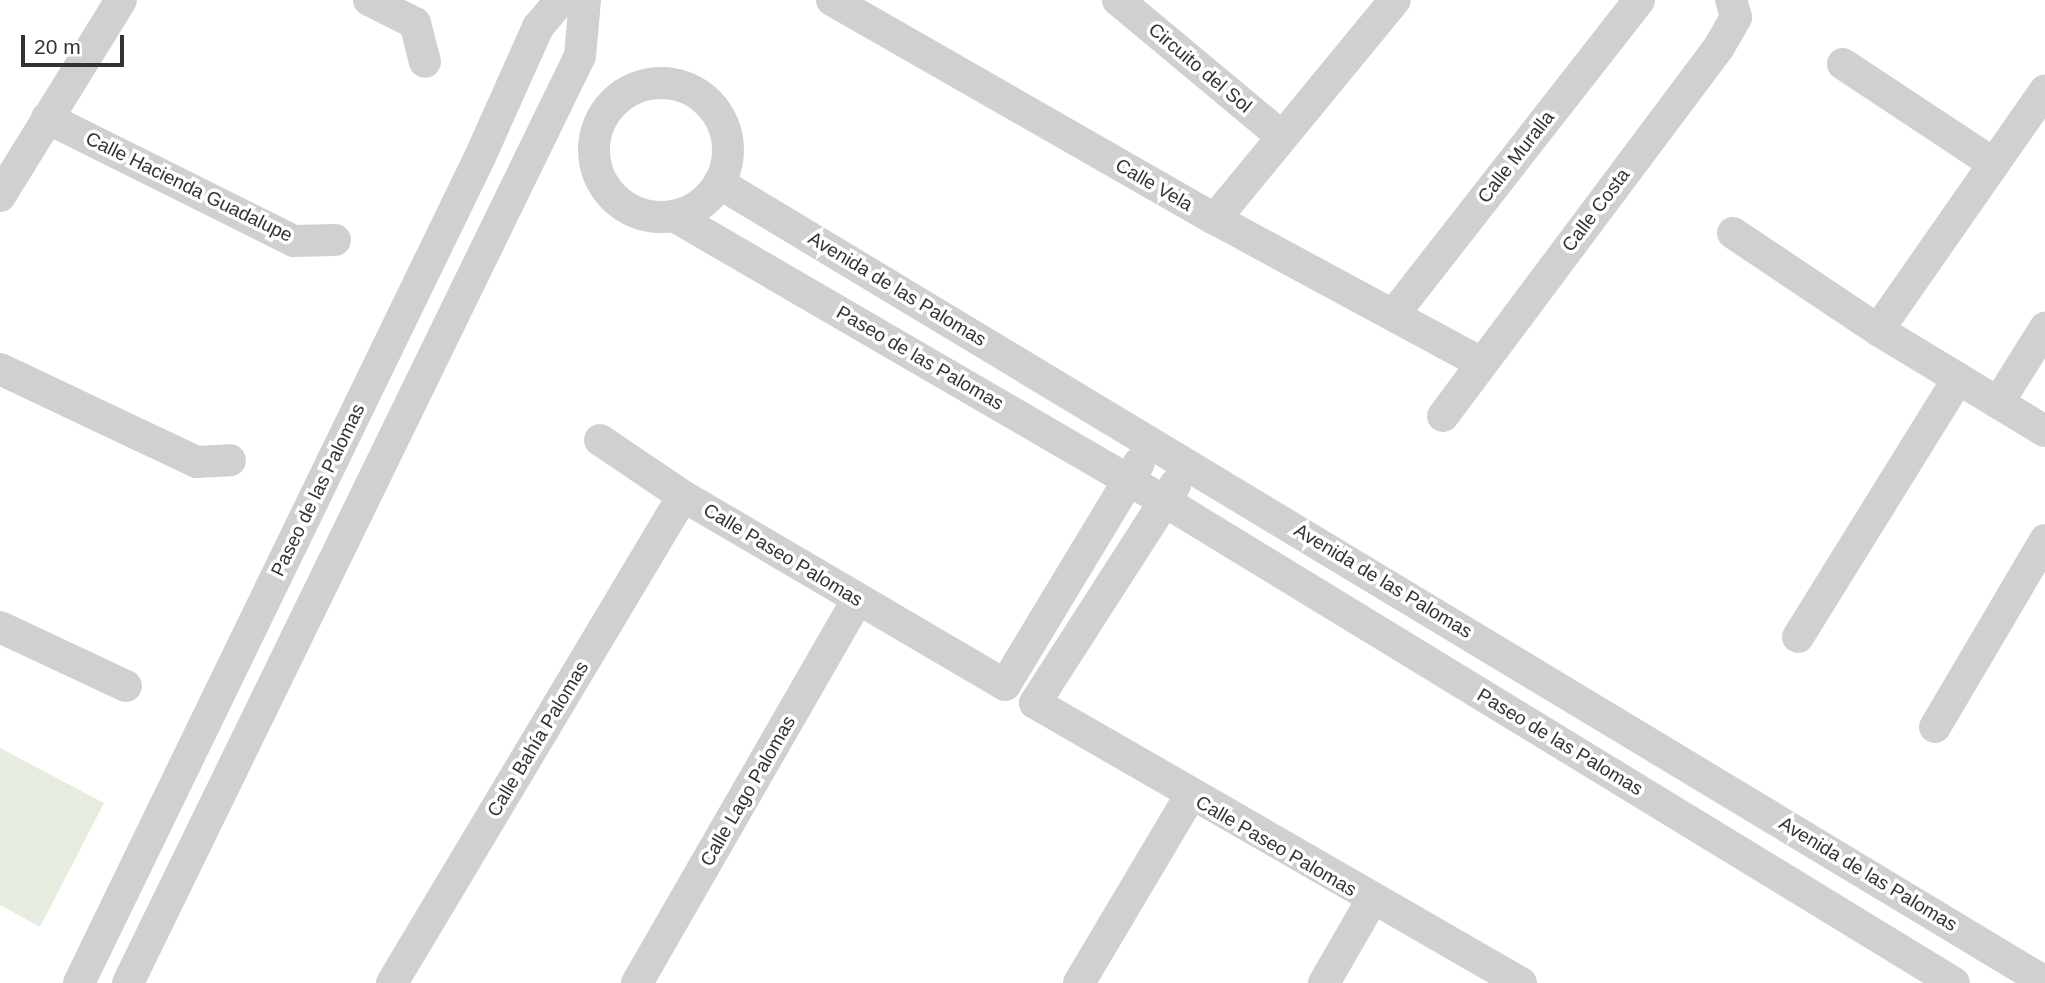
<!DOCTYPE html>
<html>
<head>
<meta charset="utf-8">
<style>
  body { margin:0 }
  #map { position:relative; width:2045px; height:983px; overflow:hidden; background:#fff; font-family:Arial,sans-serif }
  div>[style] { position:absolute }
  .green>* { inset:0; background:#e6ecdf }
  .minor>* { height:32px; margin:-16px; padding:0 16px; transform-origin:16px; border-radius:16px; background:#d0d0d0 }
  .minor>.ring { margin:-16px; padding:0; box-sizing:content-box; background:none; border:32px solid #d0d0d0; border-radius:50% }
  span { translate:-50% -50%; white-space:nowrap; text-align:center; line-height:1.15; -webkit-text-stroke:7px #fff; paint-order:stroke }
  .street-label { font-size:19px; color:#333 }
  .scale { position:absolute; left:21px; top:35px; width:103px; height:32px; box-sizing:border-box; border:4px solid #333; border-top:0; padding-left:9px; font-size:21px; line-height:24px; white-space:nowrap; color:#333; -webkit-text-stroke:5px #fff; paint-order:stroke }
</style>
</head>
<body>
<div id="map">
  <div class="green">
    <i style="clip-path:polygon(0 748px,104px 803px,40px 927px,0 905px)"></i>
  </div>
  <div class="minor">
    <i style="left:369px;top:0;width:51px;rotate:26.6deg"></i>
    <i style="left:415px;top:23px;width:40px;rotate:75.6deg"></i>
    <i style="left:832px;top:0;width:441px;rotate:29.8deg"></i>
    <i style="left:1215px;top:219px;width:302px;rotate:28.4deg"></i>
    <i style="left:1118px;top:0;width:212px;rotate:39.8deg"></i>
    <i style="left:1843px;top:64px;width:181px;rotate:33.5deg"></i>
    <i class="ring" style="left:594px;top:83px;width:102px;height:102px"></i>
    <i style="left:47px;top:118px;width:276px;rotate:26.5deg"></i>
    <i style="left:294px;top:241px;width:41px;rotate:-1.4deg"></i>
    <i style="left:719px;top:183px;width:1548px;rotate:31.07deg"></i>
    <i style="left:0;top:196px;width:230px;rotate:-58.3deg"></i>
    <i style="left:674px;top:216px;width:569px;rotate:30.17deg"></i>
    <i style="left:1166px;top:502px;width:923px;rotate:31.4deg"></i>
    <i style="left:1215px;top:219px;width:283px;rotate:-50.6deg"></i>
    <i style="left:1733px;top:233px;width:174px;rotate:33.8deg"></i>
    <i style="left:1878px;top:330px;width:195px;rotate:31.2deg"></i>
    <i style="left:1394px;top:314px;width:398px;rotate:-52deg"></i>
    <i style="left:1878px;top:330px;width:292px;rotate:-55.1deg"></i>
    <i style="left:0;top:369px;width:218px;rotate:25.3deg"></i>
    <i style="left:197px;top:462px;width:33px;rotate:-3deg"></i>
    <i style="left:1998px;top:403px;width:89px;rotate:-57.9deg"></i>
    <i style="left:1443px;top:416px;width:461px;rotate:-53.2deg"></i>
    <i style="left:1719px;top:47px;width:34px;rotate:-60deg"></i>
    <i style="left:1736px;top:17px;width:18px;rotate:-106deg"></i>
    <i style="left:600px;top:440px;width:100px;rotate:34deg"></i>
    <i style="left:683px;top:496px;width:373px;rotate:30.4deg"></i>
    <i style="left:1005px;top:685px;width:259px;rotate:-58.9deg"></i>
    <i style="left:1175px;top:485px;width:259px;rotate:122.7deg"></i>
    <i style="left:1035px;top:703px;width:561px;rotate:29.95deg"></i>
    <i style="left:0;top:627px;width:139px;rotate:25.1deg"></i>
    <i style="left:1798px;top:637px;width:304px;rotate:-58.2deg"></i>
    <i style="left:1935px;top:727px;width:217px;rotate:-59.5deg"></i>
    <i style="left:79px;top:983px;width:916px;rotate:-64.11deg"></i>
    <i style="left:479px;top:159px;width:145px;rotate:-65.9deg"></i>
    <i style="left:538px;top:27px;width:35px;rotate:-50deg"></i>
    <i style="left:128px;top:983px;width:1031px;rotate:-64.01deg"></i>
    <i style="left:580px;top:56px;width:56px;rotate:-84.9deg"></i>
    <i style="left:392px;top:983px;width:567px;rotate:-59.14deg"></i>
    <i style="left:637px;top:983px;width:443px;rotate:-60.1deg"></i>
    <i style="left:1079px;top:983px;width:217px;rotate:-59.3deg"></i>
    <i style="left:1324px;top:983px;width:96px;rotate:-60deg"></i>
  </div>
  <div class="street-label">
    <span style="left:1200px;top:68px;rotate:40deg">Circuito del Sol</span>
    <span style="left:1516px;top:157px;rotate:-52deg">Calle Muralla</span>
    <span style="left:1154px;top:185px;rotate:30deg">Calle Vela</span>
    <span style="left:189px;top:187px;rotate:26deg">Calle Hacienda Guadalupe</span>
    <span style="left:1596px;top:210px;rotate:-53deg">Calle Costa</span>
    <span style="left:897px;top:289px;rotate:31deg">Avenida de las Palomas</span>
    <span style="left:920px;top:358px;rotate:30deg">Paseo de las Palomas</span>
    <span style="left:318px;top:490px;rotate:-64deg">Paseo de las Palomas</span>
    <span style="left:783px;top:555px;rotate:31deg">Calle Paseo Palomas</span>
    <span style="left:1383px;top:581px;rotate:31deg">Avenida de las Palomas</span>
    <span style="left:538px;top:739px;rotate:-59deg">Calle Bahía Palomas</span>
    <span style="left:1560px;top:742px;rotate:31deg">Paseo de las Palomas</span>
    <span style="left:748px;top:791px;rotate:-60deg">Calle Lago Palomas</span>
    <span style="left:1276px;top:846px;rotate:30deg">Calle Paseo Palomas</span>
    <span style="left:1868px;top:874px;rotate:31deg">Avenida de las Palomas</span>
  </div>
  <div class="scale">20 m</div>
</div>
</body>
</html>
